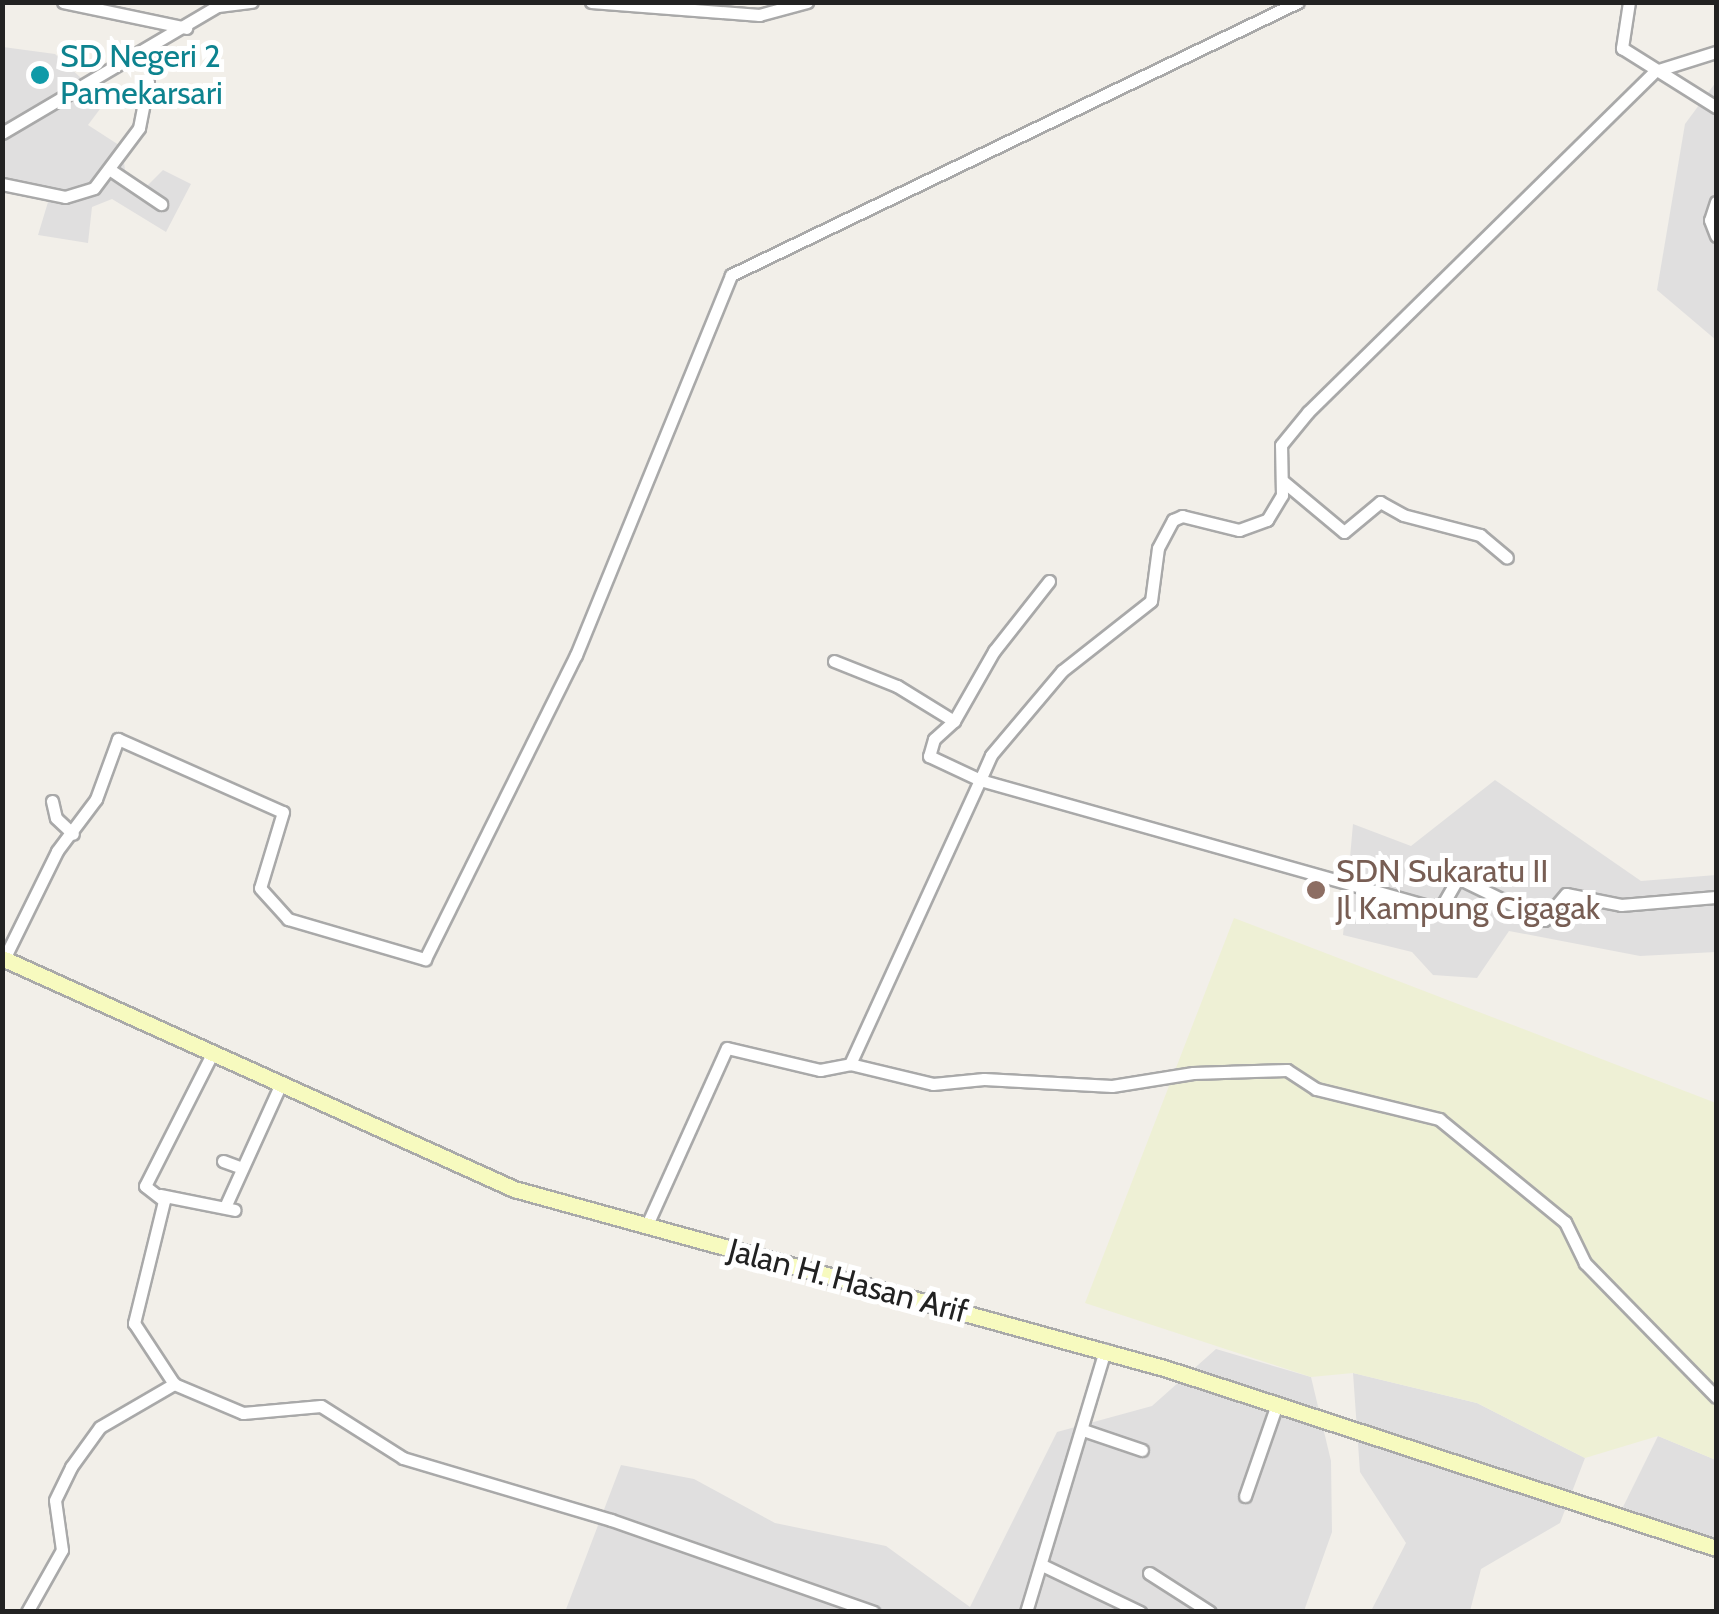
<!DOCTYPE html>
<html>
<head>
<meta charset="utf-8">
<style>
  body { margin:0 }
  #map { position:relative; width:1719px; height:1614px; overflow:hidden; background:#f2efe9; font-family:Cabin,sans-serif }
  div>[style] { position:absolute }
  .residential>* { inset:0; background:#e0dfdf }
  .farmland>* { inset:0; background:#eef0d5 }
  .roads { filter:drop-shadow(2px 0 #a9a9a9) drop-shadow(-2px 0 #a9a9a9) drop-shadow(0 2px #a9a9a9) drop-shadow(0 -2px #a9a9a9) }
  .minor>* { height:11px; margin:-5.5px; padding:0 5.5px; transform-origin:5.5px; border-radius:5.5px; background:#fff }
  .secondary>* { height:15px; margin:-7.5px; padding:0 7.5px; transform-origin:7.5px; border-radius:7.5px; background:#f7fabf }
  .dots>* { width:28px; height:28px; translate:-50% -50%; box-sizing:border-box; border:5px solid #fff; border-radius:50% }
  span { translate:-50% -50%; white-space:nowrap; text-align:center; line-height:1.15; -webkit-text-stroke:10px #fff; paint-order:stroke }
  .culture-label { font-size:32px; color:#0d838f }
  .left { translate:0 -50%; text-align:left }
  .education-label { font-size:32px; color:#785e54 }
  .street-label { font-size:32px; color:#222 }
  .frame { position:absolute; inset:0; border:5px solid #222; pointer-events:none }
</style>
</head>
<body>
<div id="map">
  <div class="residential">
    <i style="clip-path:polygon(3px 47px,55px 54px,106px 101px,88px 125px,122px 147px,125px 170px,146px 187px,163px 170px,191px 184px,166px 232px,112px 199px,92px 207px,88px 243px,38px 235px,48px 202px,3px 187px)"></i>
    <i style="clip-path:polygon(1716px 82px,1716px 340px,1657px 290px,1685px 124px)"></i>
    <i style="clip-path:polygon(1495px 780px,1641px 881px,1716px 875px,1716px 952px,1640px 956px,1509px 931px,1477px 978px,1433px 975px,1412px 952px,1343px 935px,1353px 824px,1411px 846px)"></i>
    <i style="clip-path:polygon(1216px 1349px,1311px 1377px,1331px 1461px,1332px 1532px,1304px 1611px,565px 1612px,621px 1465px,694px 1479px,775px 1523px,886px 1546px,970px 1607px,1057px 1432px,1152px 1406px)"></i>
    <i style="clip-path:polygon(1353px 1373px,1477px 1403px,1585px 1458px,1560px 1523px,1481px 1569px,1470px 1611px,1371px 1611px,1406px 1543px,1360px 1472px)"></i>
    <i style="clip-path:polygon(1658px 1436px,1716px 1460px,1716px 1543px,1621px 1511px)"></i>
  </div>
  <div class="farmland">
    <i style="clip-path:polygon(1234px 918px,1716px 1103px,1716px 1460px,1658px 1436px,1585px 1458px,1477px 1403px,1353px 1373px,1311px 1377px,1085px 1303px)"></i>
  </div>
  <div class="roads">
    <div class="minor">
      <i style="left:63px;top:2px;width:126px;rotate:11.9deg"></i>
      <i style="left:591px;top:2px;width:169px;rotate:4.4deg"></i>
      <i style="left:759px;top:15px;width:50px;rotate:-15.2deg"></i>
      <i style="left:1629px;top:2px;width:47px;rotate:98.7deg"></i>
      <i style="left:1622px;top:48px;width:111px;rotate:32.1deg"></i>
      <i style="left:2px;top:133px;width:251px;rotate:-30.5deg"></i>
      <i style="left:218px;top:6px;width:34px;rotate:-7deg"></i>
      <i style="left:109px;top:169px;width:63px;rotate:33.9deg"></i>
      <i style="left:2px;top:184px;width:64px;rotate:11.7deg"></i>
      <i style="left:65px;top:197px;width:30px;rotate:-17deg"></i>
      <i style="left:94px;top:188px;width:75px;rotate:-53.1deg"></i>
      <i style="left:139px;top:128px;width:47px;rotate:-78.9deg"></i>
      <i style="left:1716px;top:202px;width:19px;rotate:108deg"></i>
      <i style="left:1710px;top:220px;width:17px;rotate:69deg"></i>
      <i style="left:1284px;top:482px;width:78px;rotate:39.8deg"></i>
      <i style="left:1344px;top:532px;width:47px;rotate:-39.8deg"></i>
      <i style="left:1380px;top:502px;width:26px;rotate:29deg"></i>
      <i style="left:1403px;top:515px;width:80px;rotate:14.6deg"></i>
      <i style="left:1480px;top:535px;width:35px;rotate:40deg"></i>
      <i style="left:834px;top:661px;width:68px;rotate:21.6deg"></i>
      <i style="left:897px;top:686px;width:67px;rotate:31.6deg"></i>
      <i style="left:954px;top:721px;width:27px;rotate:138deg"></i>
      <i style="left:934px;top:739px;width:18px;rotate:106deg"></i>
      <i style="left:929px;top:756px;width:56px;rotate:25.2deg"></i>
      <i style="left:980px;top:780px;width:27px;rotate:-66deg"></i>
      <i style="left:991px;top:755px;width:110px;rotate:-49.8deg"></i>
      <i style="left:1062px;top:671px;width:113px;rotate:-38.2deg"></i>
      <i style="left:1151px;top:601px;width:53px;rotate:-82.5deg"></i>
      <i style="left:1158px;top:548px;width:32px;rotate:-62deg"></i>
      <i style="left:1173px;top:520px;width:10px;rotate:-24deg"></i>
      <i style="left:1182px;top:516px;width:59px;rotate:13.8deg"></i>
      <i style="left:1239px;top:530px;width:30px;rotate:-20deg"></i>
      <i style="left:1267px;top:520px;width:29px;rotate:-59deg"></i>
      <i style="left:1282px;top:495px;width:50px;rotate:-91.1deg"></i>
      <i style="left:1281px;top:445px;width:43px;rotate:-50.7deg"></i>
      <i style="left:1308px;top:412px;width:487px;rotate:-44.5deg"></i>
      <i style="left:1655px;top:71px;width:64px;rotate:-17.3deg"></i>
      <i style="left:954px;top:721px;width:81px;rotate:-60.3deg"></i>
      <i style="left:994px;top:651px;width:89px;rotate:-51.8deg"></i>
      <i style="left:52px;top:801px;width:17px;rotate:77deg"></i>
      <i style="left:56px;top:818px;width:23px;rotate:43deg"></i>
      <i style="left:2px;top:963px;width:125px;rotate:-63.8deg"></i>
      <i style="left:57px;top:851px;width:65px;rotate:-53.1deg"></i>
      <i style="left:96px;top:799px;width:64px;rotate:-69.9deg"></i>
      <i style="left:118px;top:739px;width:180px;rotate:23.9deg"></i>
      <i style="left:283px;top:812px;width:79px;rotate:106.8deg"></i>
      <i style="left:260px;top:888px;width:42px;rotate:47.9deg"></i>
      <i style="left:288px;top:919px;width:143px;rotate:16.3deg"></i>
      <i style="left:425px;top:959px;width:339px;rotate:-63.6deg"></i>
      <i style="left:576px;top:655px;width:410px;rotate:-67.8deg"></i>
      <i style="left:731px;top:275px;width:629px;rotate:-25.71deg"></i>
      <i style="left:213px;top:1052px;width:150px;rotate:116.9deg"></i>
      <i style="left:145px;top:1186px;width:24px;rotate:38deg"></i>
      <i style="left:164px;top:1201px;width:126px;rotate:103.8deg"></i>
      <i style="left:134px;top:1323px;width:73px;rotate:56.7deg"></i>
      <i style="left:174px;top:1384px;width:75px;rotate:22.8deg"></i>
      <i style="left:243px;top:1413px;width:78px;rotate:-5.1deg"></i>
      <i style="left:321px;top:1406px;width:97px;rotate:32.4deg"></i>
      <i style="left:403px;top:1458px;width:217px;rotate:16.6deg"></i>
      <i style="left:611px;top:1520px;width:278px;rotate:19.3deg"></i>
      <i style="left:850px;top:1064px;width:312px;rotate:-65.4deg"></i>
      <i style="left:980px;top:780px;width:470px;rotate:15.7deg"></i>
      <i style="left:1432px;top:907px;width:11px;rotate:-15deg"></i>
      <i style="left:1443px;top:904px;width:30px;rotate:-60deg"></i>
      <i style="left:1458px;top:878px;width:96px;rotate:26deg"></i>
      <i style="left:1544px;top:920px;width:34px;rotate:-50deg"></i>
      <i style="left:1566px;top:894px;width:56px;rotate:11.3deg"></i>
      <i style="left:1621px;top:905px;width:95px;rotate:-4.8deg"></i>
      <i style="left:223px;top:1161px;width:20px;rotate:20deg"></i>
      <i style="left:160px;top:1195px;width:76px;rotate:11.3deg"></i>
      <i style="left:225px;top:1207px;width:133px;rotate:-65.6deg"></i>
      <i style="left:646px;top:1227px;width:196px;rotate:-65.7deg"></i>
      <i style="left:727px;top:1048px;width:96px;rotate:13.3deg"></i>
      <i style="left:820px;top:1070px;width:31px;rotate:-11deg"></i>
      <i style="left:850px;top:1064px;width:85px;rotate:13.5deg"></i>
      <i style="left:933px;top:1084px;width:51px;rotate:-5.6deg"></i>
      <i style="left:984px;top:1079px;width:128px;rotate:3.1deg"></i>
      <i style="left:1112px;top:1086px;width:82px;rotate:-9.1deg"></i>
      <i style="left:1193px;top:1073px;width:94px;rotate:-1.8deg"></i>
      <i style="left:1287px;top:1070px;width:35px;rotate:33deg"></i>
      <i style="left:1316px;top:1089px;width:127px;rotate:13.7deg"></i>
      <i style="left:1439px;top:1119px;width:163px;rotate:39.3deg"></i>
      <i style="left:1565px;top:1222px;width:46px;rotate:64deg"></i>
      <i style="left:1585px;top:1263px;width:187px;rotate:45.6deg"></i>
      <i style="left:1086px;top:1431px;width:59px;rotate:18.7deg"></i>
      <i style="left:1245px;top:1496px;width:97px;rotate:-70.8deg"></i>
      <i style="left:1042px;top:1565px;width:109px;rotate:25.6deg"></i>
      <i style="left:1149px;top:1573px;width:72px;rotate:32.6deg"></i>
      <i style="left:27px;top:1612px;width:71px;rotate:-60.6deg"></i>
      <i style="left:62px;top:1550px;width:50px;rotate:-98deg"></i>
      <i style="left:55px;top:1500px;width:37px;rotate:-64deg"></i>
      <i style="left:71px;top:1467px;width:49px;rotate:-54.1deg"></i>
      <i style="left:100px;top:1427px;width:86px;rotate:-30.2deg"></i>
      <i style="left:1026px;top:1612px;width:274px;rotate:-73.2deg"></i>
    </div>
    <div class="secondary">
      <i style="left:2px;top:958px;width:562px;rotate:24.28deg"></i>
      <i style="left:514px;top:1189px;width:674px;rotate:15.4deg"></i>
      <i style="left:1164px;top:1368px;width:581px;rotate:18.06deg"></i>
    </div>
  </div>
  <div class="dots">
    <i style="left:40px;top:75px;background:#0f9aa8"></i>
    <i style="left:1316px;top:890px;background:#8d6e63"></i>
  </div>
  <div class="culture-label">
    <span class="left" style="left:60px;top:75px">SD Negeri 2<br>Pamekarsari</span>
  </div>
  <div class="education-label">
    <span class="left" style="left:1336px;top:890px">SDN Sukaratu II<br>Jl Kampung Cigagak</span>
  </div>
  <div class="street-label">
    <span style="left:848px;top:1281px;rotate:15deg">Jalan H. Hasan Arif</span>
  </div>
  <div class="frame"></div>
</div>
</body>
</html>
